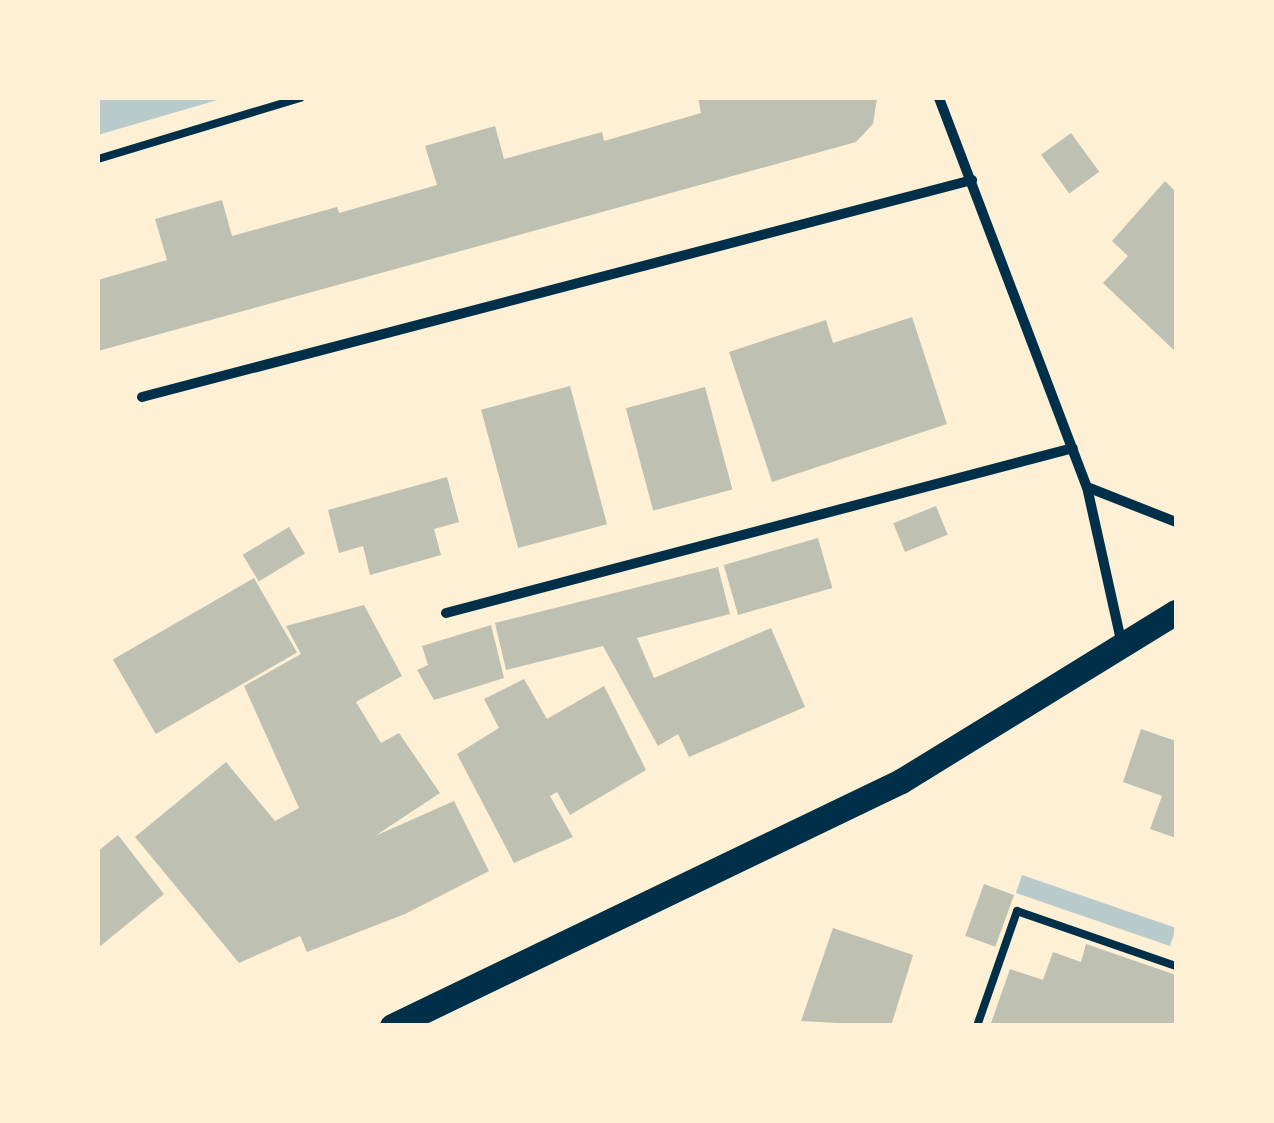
<!DOCTYPE html>
<html>
<head>
<meta charset="utf-8">
<style>
  body { margin:0 }
  #map { position:relative; width:1274px; height:1123px; overflow:hidden; background:#fdf0d5; font-family:Ubuntu,sans-serif }
  div>[style] { position:absolute }
  .green>* { inset:0; background:#b9caca; transform-origin:0 0 }
  .building>* { inset:0; background:#bec0b2; transform-origin:0 0 }
  .service>* { height:8px; margin:-4px; padding:0 4px; transform-origin:4px; border-radius:4px; background:#003049 }
  .minor>* { height:10px; margin:-5px; padding:0 5px; transform-origin:5px; border-radius:5px; background:#003049 }
  .primary>* { height:25px; margin:-12.5px; padding:0 12.5px; transform-origin:12.5px; border-radius:12.5px; background:#003049 }
  span { translate:-50% -50%; white-space:nowrap; text-align:center; line-height:1.15; -webkit-text-stroke:10px #fdf0d5; paint-order:stroke }
  .frame { position:absolute; inset:0; border:100px solid #fdf0d5; pointer-events:none }
</style>
</head>
<body>
<div id="map">
  <div class="green">
    <i style="clip-path:polygon(98px 98px,224px 98px,98px 135px)"></i>
    <i style="left:1022px;top:875px;width:163px;height:19px;rotate:19deg"></i>
  </div>
  <div class="building">
    <i style="clip-path:polygon(698px 98px,877px 98px,873px 124px,856px 142px,98px 351px,98px 280px,167px 260px,155px 219px,222px 200px,232px 236px,337px 207px,339px 213px,437px 185px,425px 146px,495px 126px,504px 159px,602px 132px,604px 141px,701px 113px)"></i>
    <i style="left:1071px;top:133px;width:48px;height:37px;rotate:54deg"></i>
    <i style="clip-path:polygon(1165px 181px,1176px 192px,1176px 352px,1103px 283px,1128px 256px,1112px 241px)"></i>
    <i style="clip-path:polygon(912px 317px,947px 424px,772px 482px,729px 352px,826px 320px,833px 343px)"></i>
    <i style="left:570px;top:386px;width:143px;height:92px;rotate:75deg"></i>
    <i style="left:705px;top:387px;width:106px;height:82px;rotate:75deg"></i>
    <i style="clip-path:polygon(447px 477px,459px 522px,434px 529px,441px 555px,370px 575px,363px 546px,339px 553px,328px 510px)"></i>
    <i style="left:936px;top:506px;width:31px;height:46px;rotate:68deg"></i>
    <i style="left:289px;top:527px;width:31px;height:54px;rotate:59deg"></i>
    <i style="left:818px;top:538px;width:52px;height:98px;rotate:74deg"></i>
    <i style="clip-path:polygon(718px 567px,730px 614px,637px 638px,654px 678px,771px 628px,805px 707px,689px 757px,678px 734px,658px 746px,603px 646px,506px 670px,495px 623px)"></i>
    <i style="left:254px;top:578px;width:86px;height:163px;rotate:60deg"></i>
    <i style="clip-path:polygon(364px 605px,402px 676px,356px 702px,381px 743px,399px 733px,440px 793px,375px 836px,454px 801px,489px 871px,405px 914px,307px 952px,300px 936px,239px 963px,135px 837px,226px 762px,275px 821px,299px 808px,244px 686px,301px 654px,286px 626px)"></i>
    <i style="clip-path:polygon(491px 625px,504px 678px,434px 700px,417px 670px,428px 665px,422px 646px)"></i>
    <i style="clip-path:polygon(524px 679px,547px 719px,604px 686px,646px 770px,570px 815px,557px 792px,550px 796px,573px 837px,514px 863px,457px 754px,499px 728px,484px 699px)"></i>
    <i style="clip-path:polygon(1141px 729px,1176px 741px,1176px 838px,1150px 829px,1162px 796px,1123px 782px)"></i>
    <i style="clip-path:polygon(118px 835px,164px 894px,98px 948px,98px 851px)"></i>
    <i style="left:984px;top:884px;width:32px;height:55px;rotate:20deg"></i>
    <i style="clip-path:polygon(833px 928px,913px 955px,891px 1026px,801px 1021px)"></i>
    <i style="clip-path:polygon(1086px 944px,1176px 975px,1176px 1026px,990px 1026px,1010px 969px,1043px 980px,1053px 952px,1081px 962px)"></i>
  </div>
  <div class="service">
    <i style="left:98px;top:159px;width:211px;rotate:-16.8deg"></i>
    <i style="left:977px;top:1026px;width:122px;rotate:-70.8deg"></i>
    <i style="left:1017px;top:911px;width:168px;rotate:19.1deg"></i>
  </div>
  <div class="minor">
    <i style="left:939px;top:98px;width:416px;rotate:69.2deg"></i>
    <i style="left:1087px;top:487px;width:162px;rotate:77.5deg"></i>
    <i style="left:142px;top:397px;width:858px;rotate:-14.65deg"></i>
    <i style="left:1087px;top:487px;width:96px;rotate:21.5deg"></i>
    <i style="left:446px;top:613px;width:648px;rotate:-14.74deg"></i>
  </div>
  <div class="primary">
    <i style="left:392px;top:1026px;width:565px;rotate:-25.7deg"></i>
    <i style="left:901px;top:781px;width:323px;rotate:-31.6deg"></i>
  </div>
  <div class="frame"></div>
</div>
</body>
</html>
